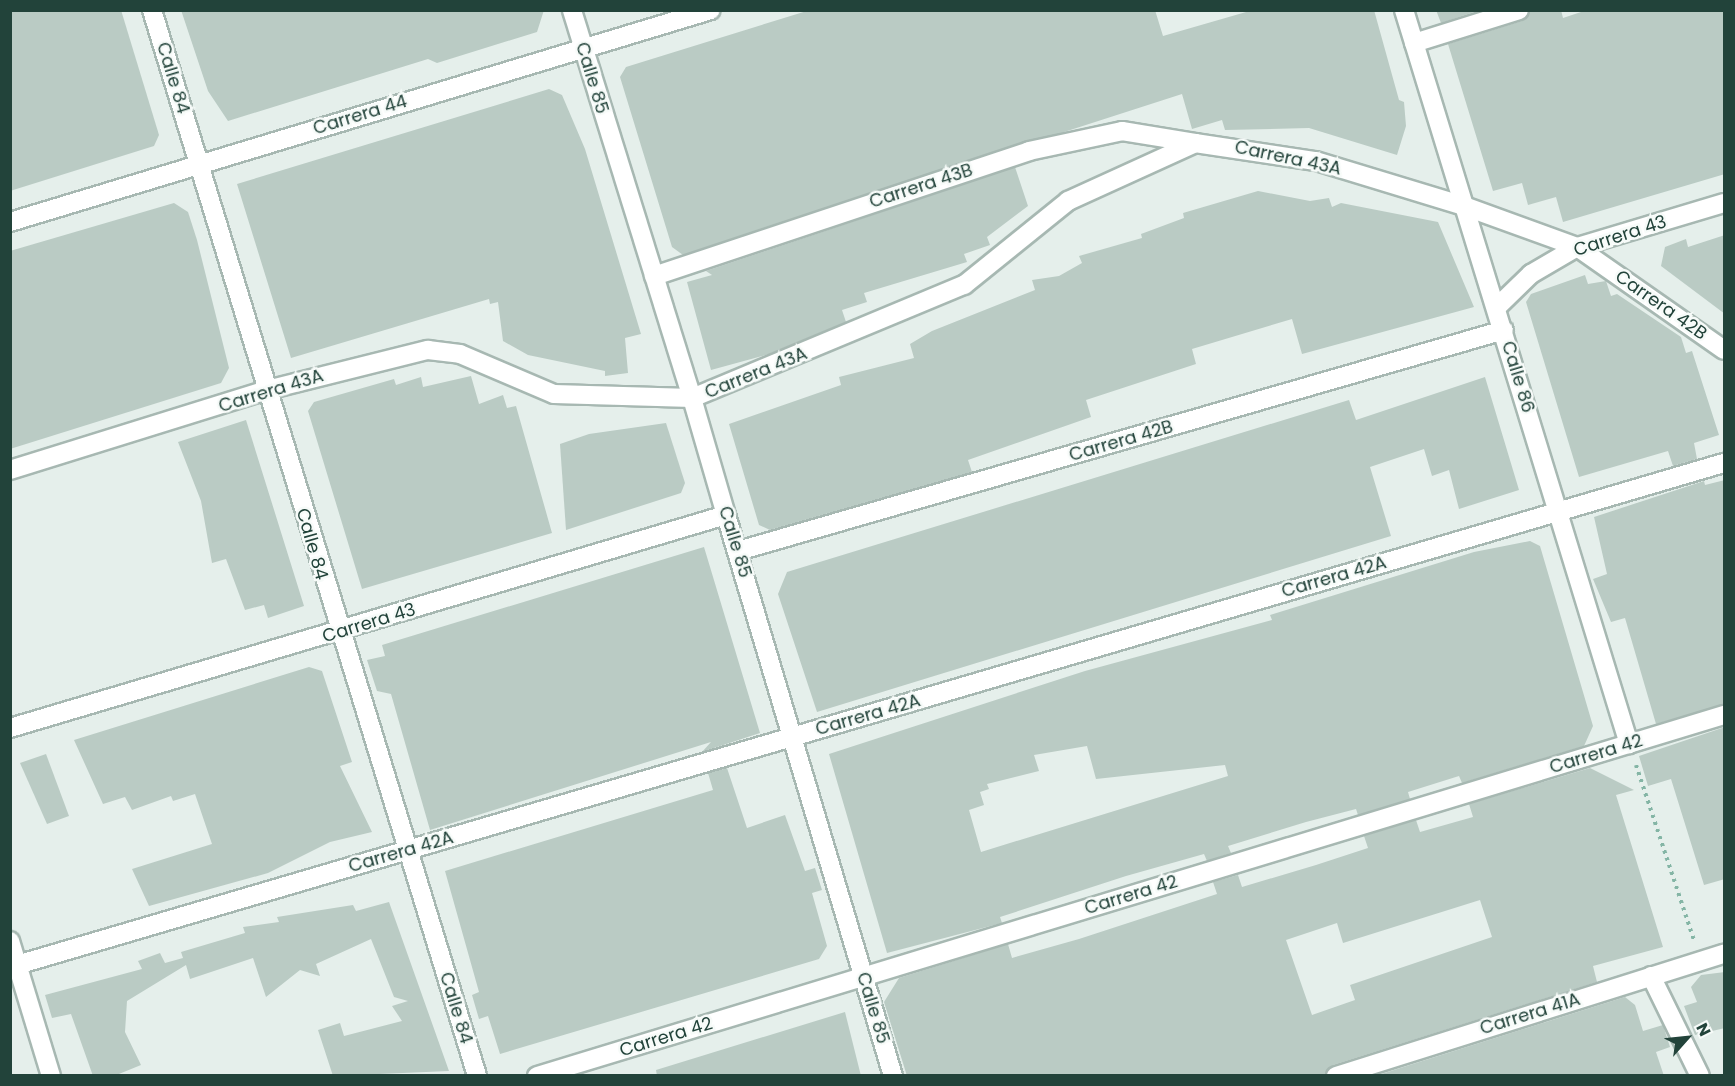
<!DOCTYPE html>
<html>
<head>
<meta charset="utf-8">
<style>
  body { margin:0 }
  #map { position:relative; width:1735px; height:1086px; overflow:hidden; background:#e5efeb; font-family:Poppins,sans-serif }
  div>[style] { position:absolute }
  .building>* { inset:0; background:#bacbc4 }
  .path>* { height:4px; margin-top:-2px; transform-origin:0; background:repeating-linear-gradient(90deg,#84b5a5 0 3px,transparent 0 7.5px) }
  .roads { filter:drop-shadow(2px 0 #a7b8b2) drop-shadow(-2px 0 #a7b8b2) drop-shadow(0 2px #a7b8b2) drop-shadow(0 -2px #a7b8b2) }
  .minor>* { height:18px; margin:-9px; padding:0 9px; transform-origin:9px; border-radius:9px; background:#fff }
  .tertiary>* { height:18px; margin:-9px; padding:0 9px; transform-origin:9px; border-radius:9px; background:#fff }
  span { translate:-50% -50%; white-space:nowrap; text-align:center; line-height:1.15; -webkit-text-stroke:5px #f7fbf9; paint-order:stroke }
  .street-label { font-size:18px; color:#22433a }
  .frame { position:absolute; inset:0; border:12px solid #22433a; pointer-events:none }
  .north { position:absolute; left:1657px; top:1008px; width:60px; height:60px; -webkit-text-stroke:4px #f7fbf9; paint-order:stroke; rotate:63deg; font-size:16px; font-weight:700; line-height:24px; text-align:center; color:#22433a }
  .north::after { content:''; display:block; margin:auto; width:21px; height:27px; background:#22433a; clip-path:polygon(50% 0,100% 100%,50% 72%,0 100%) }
</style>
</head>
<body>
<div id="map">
  <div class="building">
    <i style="clip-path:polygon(10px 10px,121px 10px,159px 135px,154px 146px,10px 191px)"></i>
    <i style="clip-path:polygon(181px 10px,544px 10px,537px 32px,437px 63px,428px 59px,228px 121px,208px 91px)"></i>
    <i style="clip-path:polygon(810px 10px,1155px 10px,1163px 36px,1253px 10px,1374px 10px,1399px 100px,1404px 102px,1406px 126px,1397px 155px,1309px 128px,1225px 130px,1222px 120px,1192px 129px,1182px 94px,683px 255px,672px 247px,620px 77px,626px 67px)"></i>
    <i style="clip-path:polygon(1436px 10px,1480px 10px,1441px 23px)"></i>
    <i style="clip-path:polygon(1530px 10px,1561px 10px,1563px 18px,1587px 10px,1725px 10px,1725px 174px,1563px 222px,1556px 197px,1528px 205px,1522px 183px,1493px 191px,1448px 44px,1522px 21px)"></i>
    <i style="clip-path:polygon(549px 89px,562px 95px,585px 149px,641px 334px,625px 338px,628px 373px,605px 376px,605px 371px,528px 355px,503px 341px,498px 302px,490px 304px,489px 299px,291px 358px,237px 184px)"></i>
    <i style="clip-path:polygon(1015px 167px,1028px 206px,987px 237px,990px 245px,964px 254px,967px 262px,864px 293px,867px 302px,842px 310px,846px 322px,769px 354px,711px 370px,687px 282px,712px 275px,706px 271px)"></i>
    <i style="clip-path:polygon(1258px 191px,1310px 201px,1329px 198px,1332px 207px,1341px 203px,1438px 222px,1474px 307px,1302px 354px,1292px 319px,1192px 349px,1196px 364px,1086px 400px,1091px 417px,968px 460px,972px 472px,770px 530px,759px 525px,729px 424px,841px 385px,839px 377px,914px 358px,910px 344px,932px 331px,1035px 290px,1032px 280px,1059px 276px,1082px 263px,1079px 256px,1142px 238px,1141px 234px,1184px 218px,1183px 213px)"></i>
    <i style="clip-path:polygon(174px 203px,188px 212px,197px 240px,229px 368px,221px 383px,10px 449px,10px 251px)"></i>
    <i style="clip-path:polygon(1725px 235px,1725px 314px,1661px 266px,1665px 247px,1686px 239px,1688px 247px)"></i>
    <i style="clip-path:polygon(1585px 275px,1588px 284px,1606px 281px,1611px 296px,1617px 294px,1681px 337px,1686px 353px,1692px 351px,1719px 435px,1694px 443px,1697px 459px,1673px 466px,1668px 451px,1579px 477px,1526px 302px,1531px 294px)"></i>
    <i style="clip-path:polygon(471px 376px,479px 404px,503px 395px,507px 408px,516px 406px,552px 533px,362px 589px,308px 411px,314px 402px,394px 379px,396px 385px,421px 377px,423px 387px)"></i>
    <i style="clip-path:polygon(1485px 377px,1519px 490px,1459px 509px,1449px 470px,1432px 476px,1424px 449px,1370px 467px,1391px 536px,817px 712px,778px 594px,787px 572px,1349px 400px,1356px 420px)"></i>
    <i style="clip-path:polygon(246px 420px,304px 606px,268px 618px,264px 605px,245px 610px,226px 559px,212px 563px,201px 501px,178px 442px)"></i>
    <i style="clip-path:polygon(666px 423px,685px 483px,681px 493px,566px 530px,560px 444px,589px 434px)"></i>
    <i style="clip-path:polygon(1725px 480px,1725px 704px,1656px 724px,1625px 618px,1611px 622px,1593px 579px,1607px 574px,1594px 517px,1704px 481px,1705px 485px)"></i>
    <i style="clip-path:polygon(evenodd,1530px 541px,1540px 546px,1593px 726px,1584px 746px,1462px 783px,1459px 776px,1408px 792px,1410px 799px,1358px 815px,1356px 809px,1306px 822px,1228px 846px,1231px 853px,1207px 861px,1204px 854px,1126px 876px,1000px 917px,1002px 923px,887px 953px,829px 754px,1085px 671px,1272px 620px,1270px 615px,1474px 552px,1530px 541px,1087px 746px,1096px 779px,1225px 765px,1228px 776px,981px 852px,969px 810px,984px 805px,980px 792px,989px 789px,987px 784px,1039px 771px,1034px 755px,1087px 746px)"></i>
    <i style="clip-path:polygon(704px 547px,760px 733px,702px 752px,711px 742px,430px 830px,391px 694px,377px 691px,367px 660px,385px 656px,382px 645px)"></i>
    <i style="clip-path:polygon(309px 667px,322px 671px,352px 762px,340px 766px,372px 832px,330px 842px,268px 873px,149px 906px,132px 869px,212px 844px,195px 794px,173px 801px,171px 796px,132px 810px,125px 797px,103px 804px,74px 740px)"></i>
    <i style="clip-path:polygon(1725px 727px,1725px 879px,1704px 885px,1671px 779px,1648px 786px,1639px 756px)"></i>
    <i style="clip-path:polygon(46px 754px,69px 816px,47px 824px,20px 763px)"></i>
    <i style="clip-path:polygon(727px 768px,747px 828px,785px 815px,805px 871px,815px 868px,822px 890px,812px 893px,827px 946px,819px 959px,500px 1054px,488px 1016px,479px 1019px,472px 995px,479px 992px,445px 871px,713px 790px,708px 773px)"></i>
    <i style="clip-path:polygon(evenodd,1590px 768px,1634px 790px,1616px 795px,1663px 947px,1593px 966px,1597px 982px,1333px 1065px,1325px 1076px,907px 1076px,884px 1002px,899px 978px,1008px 944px,1012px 958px,1079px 939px,1217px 894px,1213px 882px,1238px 875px,1242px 887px,1316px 865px,1368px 848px,1364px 836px,1416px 820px,1420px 832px,1473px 817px,1469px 804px,1590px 768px,1480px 900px,1492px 937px,1350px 985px,1355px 1000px,1312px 1015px,1286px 940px,1337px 923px,1343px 943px,1480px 900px)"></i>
    <i style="clip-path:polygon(389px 902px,449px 1071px,333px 1076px,318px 1030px,340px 1023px,344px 1036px,402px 1021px,392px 1006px,408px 1001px,394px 997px,371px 939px,316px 964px,320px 976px,300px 970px,266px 997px,253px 958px,190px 979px,186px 965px,127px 1001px,125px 1032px,141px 1065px,114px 1076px,93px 1076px,71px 1014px,52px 1018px,45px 995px,142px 969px,138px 961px,160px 953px,165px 963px,183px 958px,181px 952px,245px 933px,243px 927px,279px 922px,277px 917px,353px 905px,356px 911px)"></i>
    <i style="clip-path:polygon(1725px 972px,1725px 1028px,1695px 1035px,1684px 1006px,1697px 1002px,1691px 987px,1701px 975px)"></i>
    <i style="clip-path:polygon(1625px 997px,1635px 1005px,1643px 1031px,1663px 1025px,1670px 1047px,1656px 1052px,1664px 1076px,1375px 1076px)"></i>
    <i style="clip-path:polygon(845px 1012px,861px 1076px,657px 1076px,656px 1070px)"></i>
  </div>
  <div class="path">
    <i style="left:1636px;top:765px;width:184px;rotate:71.7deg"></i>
  </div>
  <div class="roads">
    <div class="minor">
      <i style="left:1404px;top:10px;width:768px;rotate:72.96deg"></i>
      <i style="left:1414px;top:43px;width:110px;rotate:-17.4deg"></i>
      <i style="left:1464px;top:206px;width:120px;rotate:19.9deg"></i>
      <i style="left:1577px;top:247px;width:179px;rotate:35deg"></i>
      <i style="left:10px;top:222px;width:732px;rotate:-16.83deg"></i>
      <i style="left:654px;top:276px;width:395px;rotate:-18.4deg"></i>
      <i style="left:1029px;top:151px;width:95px;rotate:-12.1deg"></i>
      <i style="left:1122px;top:131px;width:74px;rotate:9.3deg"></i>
      <i style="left:1496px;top:308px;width:49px;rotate:-44.2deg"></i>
      <i style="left:1531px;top:274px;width:53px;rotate:-30.4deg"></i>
      <i style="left:1577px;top:247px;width:153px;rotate:-16.7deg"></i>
      <i style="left:10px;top:470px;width:269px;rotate:-17.3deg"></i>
      <i style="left:267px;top:390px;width:166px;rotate:-14deg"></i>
      <i style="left:428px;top:350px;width:32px;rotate:7deg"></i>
      <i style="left:460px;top:354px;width:102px;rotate:23.1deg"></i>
      <i style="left:554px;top:394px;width:138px;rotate:1.7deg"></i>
      <i style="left:692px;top:398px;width:406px;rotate:-107.2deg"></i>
      <i style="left:726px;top:515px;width:585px;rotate:73.42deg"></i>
      <i style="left:738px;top:551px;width:797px;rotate:-16.09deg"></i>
      <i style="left:10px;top:941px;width:141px;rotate:73.1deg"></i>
      <i style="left:10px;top:967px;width:1787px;rotate:-16.39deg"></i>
      <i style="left:1651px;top:976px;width:111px;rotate:63.9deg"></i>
      <i style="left:537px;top:1076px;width:1241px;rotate:-16.92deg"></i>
      <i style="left:1336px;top:1076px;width:407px;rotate:-17.5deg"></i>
    </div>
    <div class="tertiary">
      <i style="left:152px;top:10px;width:1114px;rotate:73.04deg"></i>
      <i style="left:10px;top:728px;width:747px;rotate:-16.57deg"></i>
      <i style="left:726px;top:515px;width:122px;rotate:-106.2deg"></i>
      <i style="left:692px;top:398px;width:295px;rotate:-22.6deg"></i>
      <i style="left:964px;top:285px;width:134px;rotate:-38.9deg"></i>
      <i style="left:1068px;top:201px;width:140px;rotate:-24.5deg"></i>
      <i style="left:1195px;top:143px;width:122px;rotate:8.5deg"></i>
      <i style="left:1316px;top:161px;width:155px;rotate:16.9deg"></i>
    </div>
  </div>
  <div class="street-label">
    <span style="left:173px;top:78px;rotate:73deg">Calle 84</span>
    <span style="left:592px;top:78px;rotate:73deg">Calle 85</span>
    <span style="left:360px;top:115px;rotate:-17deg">Carrera 44</span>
    <span style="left:1288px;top:158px;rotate:12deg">Carrera 43A</span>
    <span style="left:921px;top:186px;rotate:-18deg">Carrera 43B</span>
    <span style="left:1620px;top:236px;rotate:-18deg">Carrera 43</span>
    <span style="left:1661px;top:305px;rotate:35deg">Carrera 42B</span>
    <span style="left:756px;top:373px;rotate:-22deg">Carrera 43A</span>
    <span style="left:1518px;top:377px;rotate:73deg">Calle 86</span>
    <span style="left:271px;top:391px;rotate:-17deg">Carrera 43A</span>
    <span style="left:1121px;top:441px;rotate:-16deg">Carrera 42B</span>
    <span style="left:735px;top:542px;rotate:73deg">Calle 85</span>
    <span style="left:312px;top:544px;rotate:74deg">Calle 84</span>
    <span style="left:1334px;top:577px;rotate:-16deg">Carrera 42A</span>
    <span style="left:369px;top:623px;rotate:-17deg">Carrera 43</span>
    <span style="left:868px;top:715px;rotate:-16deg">Carrera 42A</span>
    <span style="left:1596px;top:754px;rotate:-17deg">Carrera 42</span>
    <span style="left:401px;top:852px;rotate:-16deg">Carrera 42A</span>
    <span style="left:1131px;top:895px;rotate:-17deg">Carrera 42</span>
    <span style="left:456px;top:1008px;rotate:73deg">Calle 84</span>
    <span style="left:873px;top:1008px;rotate:73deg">Calle 85</span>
    <span style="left:1530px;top:1014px;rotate:-17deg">Carrera 41A</span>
    <span style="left:666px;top:1037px;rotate:-17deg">Carrera 42</span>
  </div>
  <div class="frame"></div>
  <div class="north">N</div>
</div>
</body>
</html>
